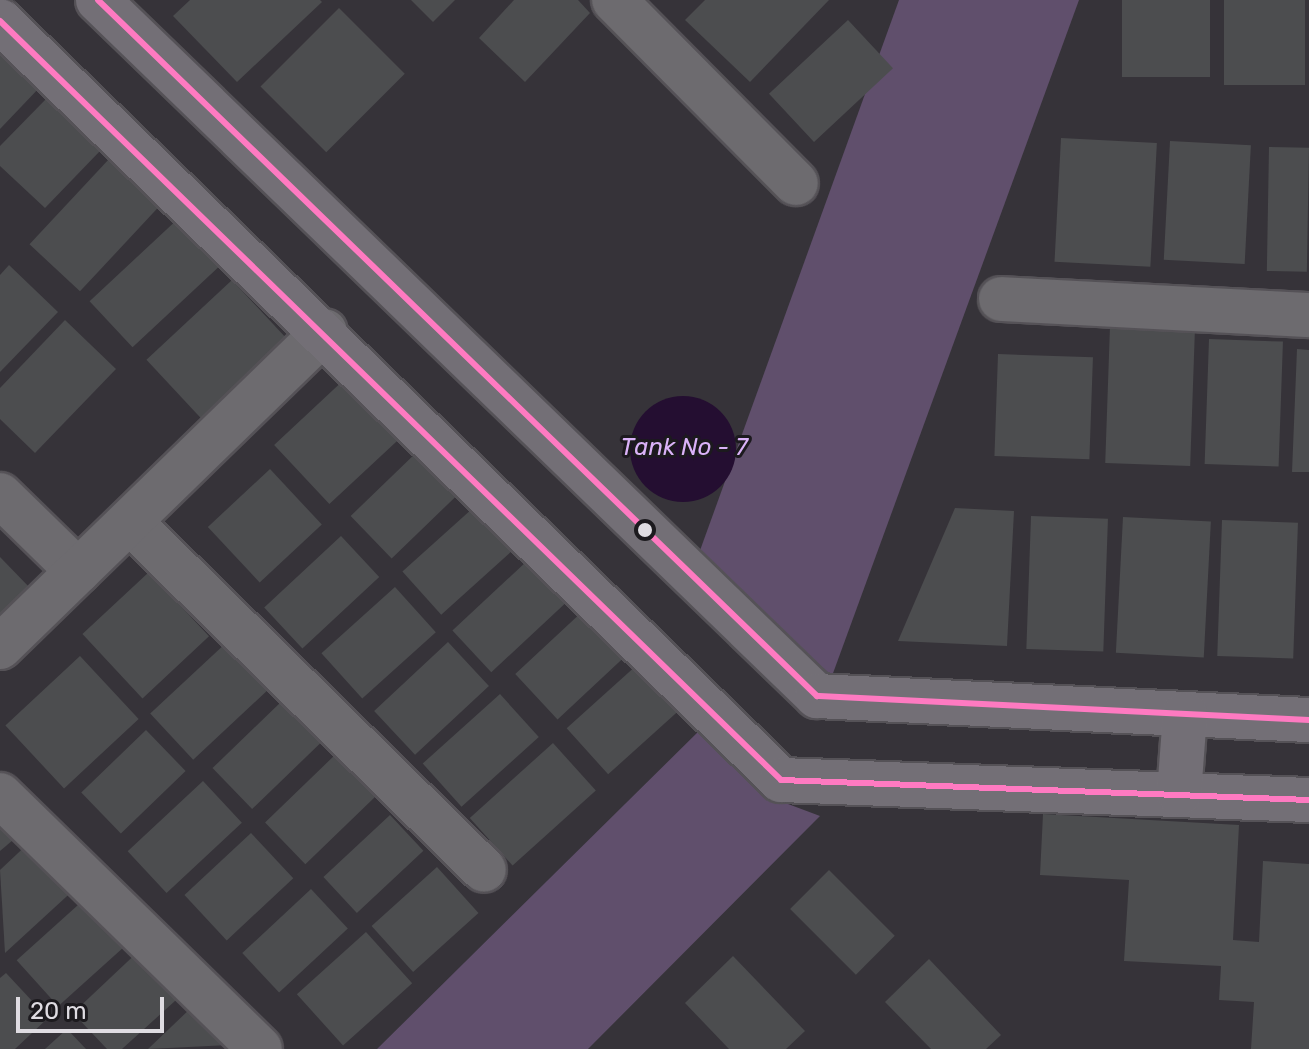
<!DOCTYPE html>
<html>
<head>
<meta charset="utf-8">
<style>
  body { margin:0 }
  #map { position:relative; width:1309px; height:1049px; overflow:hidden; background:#363339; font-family:Rubik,sans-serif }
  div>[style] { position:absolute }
  .green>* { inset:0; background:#604f6c }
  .water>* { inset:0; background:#240e31 }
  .round { border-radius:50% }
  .building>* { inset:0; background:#4c4d4f; transform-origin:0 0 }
  .roads { filter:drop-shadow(2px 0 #555257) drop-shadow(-2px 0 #555257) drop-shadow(0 2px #555257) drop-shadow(0 -2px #555257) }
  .street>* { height:44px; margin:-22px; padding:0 22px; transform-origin:22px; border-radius:22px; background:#6d6b6f }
  .secondary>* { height:44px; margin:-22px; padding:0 22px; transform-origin:22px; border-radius:22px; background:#736f76 }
  .bus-1>* { height:6px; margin:-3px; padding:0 3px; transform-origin:3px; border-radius:3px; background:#fe7ac1 }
  .dots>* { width:22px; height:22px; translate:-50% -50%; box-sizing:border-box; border:4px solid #1c1a1e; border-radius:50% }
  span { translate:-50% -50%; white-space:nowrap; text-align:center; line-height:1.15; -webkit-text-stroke:6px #1c1a1e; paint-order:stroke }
  .water-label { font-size:24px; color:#dab2f8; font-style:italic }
  .scale { position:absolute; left:16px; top:997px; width:148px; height:36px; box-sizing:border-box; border:4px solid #dfdce2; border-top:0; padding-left:10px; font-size:24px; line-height:28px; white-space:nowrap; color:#dfdce2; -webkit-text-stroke:6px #1c1a1e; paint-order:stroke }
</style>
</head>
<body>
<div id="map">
  <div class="green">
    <i style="clip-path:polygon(899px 0,1079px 0,832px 676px,698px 556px)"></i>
    <i style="clip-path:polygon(705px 725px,772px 798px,820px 816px,588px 1049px,377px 1049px)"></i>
  </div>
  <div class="water">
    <i class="round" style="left:630px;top:396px;width:106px;height:106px"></i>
  </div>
  <div class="building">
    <i style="clip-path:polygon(190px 0,320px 0,322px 2px,237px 82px,173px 16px)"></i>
    <i style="clip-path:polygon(411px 0,455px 0,433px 22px)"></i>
    <i style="clip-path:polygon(514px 0,578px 0,590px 13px,525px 82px,479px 38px)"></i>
    <i style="clip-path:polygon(705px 0,829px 0,750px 82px,685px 20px)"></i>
    <i style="left:1122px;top:0;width:88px;height:77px"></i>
    <i style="left:1224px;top:0;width:81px;height:85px"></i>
    <i style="left:339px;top:8px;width:93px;height:111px;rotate:45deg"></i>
    <i style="left:848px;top:20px;width:66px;height:108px;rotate:47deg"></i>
    <i style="clip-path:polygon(0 48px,41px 86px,0 129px)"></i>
    <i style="clip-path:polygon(46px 99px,100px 151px,45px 208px,0 166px,0 146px)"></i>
    <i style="left:1061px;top:138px;width:96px;height:124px;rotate:3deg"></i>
    <i style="left:1170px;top:141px;width:81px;height:119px;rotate:3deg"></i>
    <i style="left:1269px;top:147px;width:40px;height:124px;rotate:1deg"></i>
    <i style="left:110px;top:158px;width:69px;height:118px;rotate:43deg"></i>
    <i style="left:181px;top:216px;width:63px;height:125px;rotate:47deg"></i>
    <i style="clip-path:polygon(9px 265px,58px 312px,0 372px,0 275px)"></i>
    <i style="left:232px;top:280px;width:82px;height:117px;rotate:47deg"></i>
    <i style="clip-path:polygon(65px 320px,116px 369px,35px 453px,0 419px,0 388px)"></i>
    <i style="left:1110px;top:326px;width:85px;height:137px;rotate:2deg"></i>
    <i style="left:1209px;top:339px;width:74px;height:125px;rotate:2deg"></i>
    <i style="clip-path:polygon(1297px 349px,1309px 350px,1309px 472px,1292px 472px)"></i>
    <i style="left:998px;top:354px;width:95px;height:102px;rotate:2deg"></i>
    <i style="left:348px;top:376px;width:81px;height:101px;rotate:47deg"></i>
    <i style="left:419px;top:450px;width:59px;height:95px;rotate:46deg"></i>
    <i style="left:270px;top:469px;width:76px;height:85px;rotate:47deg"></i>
    <i style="left:473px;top:508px;width:58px;height:95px;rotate:48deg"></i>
    <i style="clip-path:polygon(955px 508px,1014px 511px,1007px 646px,898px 641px)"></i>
    <i style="left:1031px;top:516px;width:77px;height:133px;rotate:2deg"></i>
    <i style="left:1123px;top:517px;width:88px;height:136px;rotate:3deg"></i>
    <i style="left:1222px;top:520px;width:76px;height:136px;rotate:2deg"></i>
    <i style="left:341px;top:536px;width:56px;height:105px;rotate:47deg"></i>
    <i style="clip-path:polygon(0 557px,32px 590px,0 621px)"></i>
    <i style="left:527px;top:561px;width:57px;height:102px;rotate:47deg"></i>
    <i style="left:149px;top:572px;width:88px;height:91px;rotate:47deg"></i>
    <i style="left:395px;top:587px;width:61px;height:99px;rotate:48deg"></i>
    <i style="left:584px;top:610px;width:62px;height:94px;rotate:47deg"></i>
    <i style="left:227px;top:642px;width:63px;height:105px;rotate:47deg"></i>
    <i style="left:448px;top:642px;width:60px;height:101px;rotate:47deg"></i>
    <i style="left:80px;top:656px;width:86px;height:102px;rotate:47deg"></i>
    <i style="left:638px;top:664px;width:62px;height:96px;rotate:48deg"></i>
    <i style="left:500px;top:694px;width:58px;height:104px;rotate:48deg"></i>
    <i style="left:283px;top:700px;width:57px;height:98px;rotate:46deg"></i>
    <i style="left:146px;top:730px;width:57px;height:90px;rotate:46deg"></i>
    <i style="left:553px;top:743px;width:64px;height:112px;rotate:48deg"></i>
    <i style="left:337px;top:753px;width:58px;height:100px;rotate:46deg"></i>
    <i style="left:203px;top:781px;width:57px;height:103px;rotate:47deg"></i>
    <i style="clip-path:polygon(1043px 814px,1239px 825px,1233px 940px,1259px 942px,1263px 861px,1309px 864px,1309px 1049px,1251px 1049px,1254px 1002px,1219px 1000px,1221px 966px,1124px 961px,1129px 880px,1040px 875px)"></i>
    <i style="left:390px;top:815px;width:49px;height:91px;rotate:47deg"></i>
    <i style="clip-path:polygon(0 826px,13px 840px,0 851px)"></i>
    <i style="left:251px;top:833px;width:62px;height:91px;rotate:47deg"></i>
    <i style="clip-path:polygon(34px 838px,78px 886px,5px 953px,0 870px)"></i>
    <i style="left:437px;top:867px;width:62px;height:88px;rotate:48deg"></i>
    <i style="left:829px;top:870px;width:93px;height:55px;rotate:45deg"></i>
    <i style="left:311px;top:889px;width:54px;height:94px;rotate:47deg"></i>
    <i style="left:88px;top:896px;width:62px;height:96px;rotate:48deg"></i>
    <i style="left:366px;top:932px;width:69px;height:93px;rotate:48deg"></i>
    <i style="clip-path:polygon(144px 946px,186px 991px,122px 1049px,107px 1049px,73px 1013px)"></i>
    <i style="clip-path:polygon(733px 956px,805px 1031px,786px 1049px,729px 1049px,685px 1003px)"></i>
    <i style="clip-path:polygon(929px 959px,1001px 1035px,986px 1049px,931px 1049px,885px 1002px)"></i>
    <i style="clip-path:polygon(6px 973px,48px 1018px,15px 1049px,0 1049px,0 978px)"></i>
    <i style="clip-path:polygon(193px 1006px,229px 1045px,148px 1049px)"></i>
    <i style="clip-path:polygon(67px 1029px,86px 1049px,45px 1049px)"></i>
  </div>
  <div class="roads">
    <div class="street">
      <i style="left:614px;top:0;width:258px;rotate:45.2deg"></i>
      <i style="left:1001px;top:299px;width:308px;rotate:3deg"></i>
      <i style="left:0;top:495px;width:109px;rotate:44.3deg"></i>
      <i style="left:130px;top:522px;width:496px;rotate:44.5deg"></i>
      <i style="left:0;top:647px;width:453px;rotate:-44.2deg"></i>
      <i style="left:0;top:795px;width:363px;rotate:44.3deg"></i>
    </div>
    <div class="secondary">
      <i style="left:98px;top:0;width:1001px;rotate:44.07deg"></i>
      <i style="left:817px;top:696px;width:493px;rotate:2.8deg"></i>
      <i style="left:0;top:21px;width:1089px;rotate:44.18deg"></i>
      <i style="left:781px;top:780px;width:528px;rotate:2.17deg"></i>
      <i style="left:1179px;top:794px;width:80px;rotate:-85.7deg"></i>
    </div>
  </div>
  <div class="bus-1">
    <i style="left:98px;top:0;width:1001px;rotate:44.07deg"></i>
    <i style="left:817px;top:696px;width:493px;rotate:2.8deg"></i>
    <i style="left:0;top:21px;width:1089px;rotate:44.18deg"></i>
    <i style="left:781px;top:780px;width:528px;rotate:2.17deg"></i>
  </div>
  <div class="dots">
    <i style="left:645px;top:530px;background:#dfdce2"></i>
  </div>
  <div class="water-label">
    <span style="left:684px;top:448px">Tank No - 7</span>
  </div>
  <div class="scale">20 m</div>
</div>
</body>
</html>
